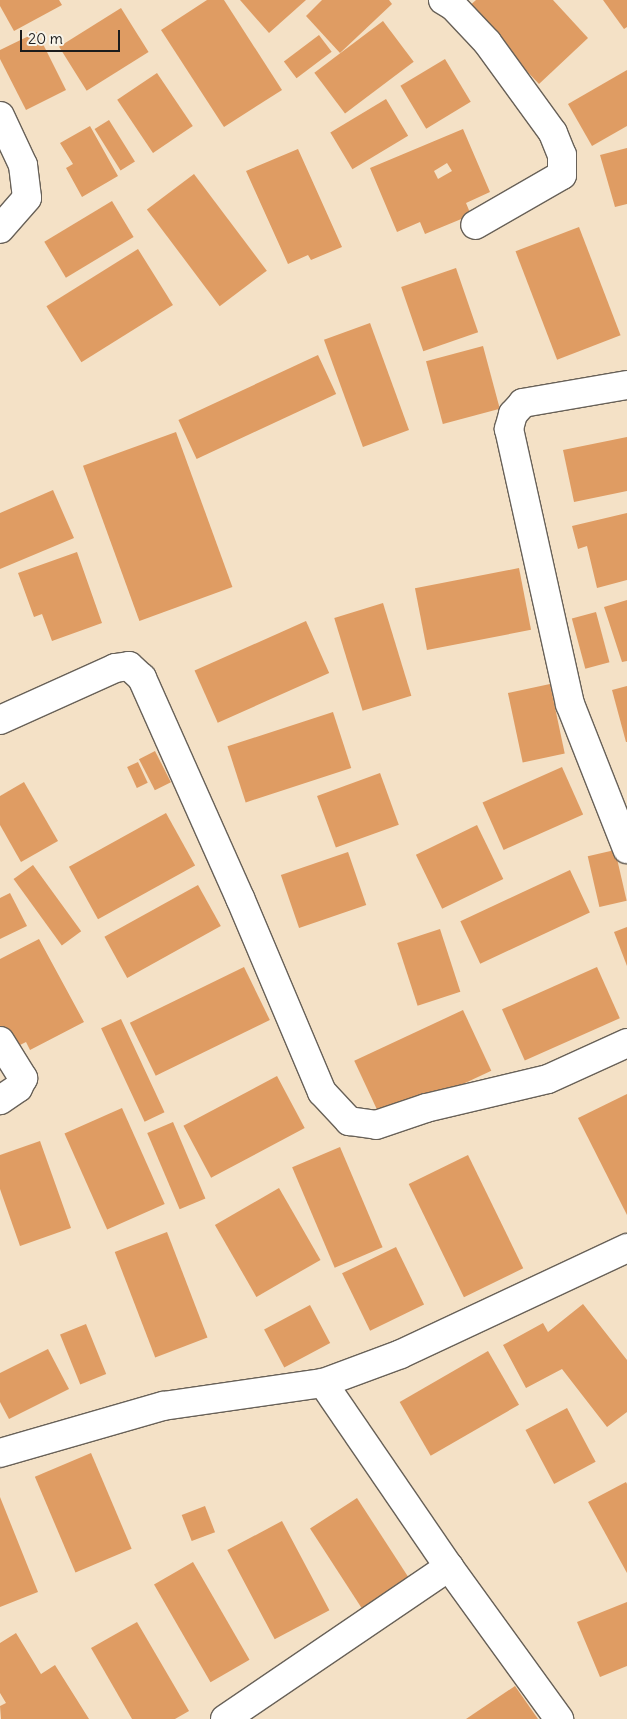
<!DOCTYPE html>
<html>
<head>
<meta charset="utf-8">
<style>
  body { margin:0 }
  #map { position:relative; width:627px; height:1719px; overflow:hidden; background:#f4e1c6; font-family:Delius,sans-serif }
  div>[style] { position:absolute }
  .building>* { inset:0; background:#df9c63; transform-origin:0 0 }
  .roads { filter:drop-shadow(1px 0 #686158) drop-shadow(-1px 0 #686158) drop-shadow(0 1px #686158) drop-shadow(0 -1px #686158) }
  .street>* { height:28px; margin:-14px; padding:0 14px; transform-origin:14px; border-radius:14px; background:#fff }
  span { translate:-50% -50%; white-space:nowrap; text-align:center; line-height:1.15; -webkit-text-stroke:4px #f7f3e8; paint-order:stroke }
  .scale { position:absolute; left:20px; top:30px; width:100px; height:22px; box-sizing:border-box; border:2px solid #1c1c1c; border-top:0; padding-left:6px; font-size:15px; line-height:18px; white-space:nowrap; color:#1c1c1c; -webkit-text-stroke:4px #f7f3e8; paint-order:stroke }
</style>
</head>
<body>
<div id="map">
  <div class="building">
    <i style="clip-path:polygon(0 0,59px 0,62px 5px,14px 31px,0 6px)"></i>
    <i style="clip-path:polygon(207px 0,224px 0,282px 90px,224px 127px,161px 30px)"></i>
    <i style="clip-path:polygon(240px 0,306px 0,269px 33px)"></i>
    <i style="clip-path:polygon(322px 0,389px 0,392px 4px,340px 53px,306px 16px)"></i>
    <i style="clip-path:polygon(476px 0,553px 0,588px 38px,539px 84px,467px 8px)"></i>
    <i style="clip-path:polygon(603px 0,627px 0,627px 27px,624px 29px)"></i>
    <i style="left:121px;top:8px;width:52px;height:73px;rotate:58deg"></i>
    <i style="left:383px;top:21px;width:51px;height:86px;rotate:53deg"></i>
    <i style="clip-path:polygon(37px 32px,66px 90px,26px 110px,0 59px,0 50px)"></i>
    <i style="left:319px;top:35px;width:21px;height:44px;rotate:53deg"></i>
    <i style="left:445px;top:59px;width:50px;height:52px;rotate:59deg"></i>
    <i style="clip-path:polygon(627px 70px,627px 126px,592px 146px,568px 104px)"></i>
    <i style="left:157px;top:73px;width:64px;height:48px;rotate:56deg"></i>
    <i style="left:386px;top:99px;width:43px;height:65px;rotate:59deg"></i>
    <i style="left:109px;top:120px;width:49px;height:17px;rotate:58deg"></i>
    <i style="clip-path:polygon(90px 126px,118px 176px,82px 197px,66px 168px,73px 164px,60px 143px)"></i>
    <i style="clip-path:polygon(evenodd,463px 129px,490px 192px,466px 203px,471px 215px,425px 234px,420px 222px,397px 232px,370px 168px,463px 129px,447px 163px,452px 171px,438px 179px,434px 171px,447px 163px)"></i>
    <i style="clip-path:polygon(627px 148px,627px 204px,615px 207px,600px 155px)"></i>
    <i style="clip-path:polygon(298px 149px,342px 247px,311px 260px,308px 255px,288px 264px,246px 171px)"></i>
    <i style="left:194px;top:174px;width:121px;height:59px;rotate:53deg"></i>
    <i style="left:112px;top:201px;width:42px;height:79px;rotate:59deg"></i>
    <i style="left:579px;top:227px;width:116px;height:68px;rotate:69deg"></i>
    <i style="left:138px;top:249px;width:66px;height:108px;rotate:58deg"></i>
    <i style="left:456px;top:268px;width:68px;height:58px;rotate:71deg"></i>
    <i style="left:370px;top:323px;width:114px;height:49px;rotate:70deg"></i>
    <i style="left:483px;top:346px;width:65px;height:59px;rotate:75deg"></i>
    <i style="left:318px;top:355px;width:43px;height:154px;rotate:65deg"></i>
    <i style="left:176px;top:432px;width:165px;height:99px;rotate:70deg"></i>
    <i style="clip-path:polygon(627px 437px,627px 491px,574px 502px,563px 450px)"></i>
    <i style="clip-path:polygon(53px 490px,74px 538px,0 569px,0 513px)"></i>
    <i style="clip-path:polygon(627px 513px,627px 580px,597px 588px,587px 546px,578px 549px,572px 526px)"></i>
    <i style="clip-path:polygon(77px 552px,102px 623px,52px 641px,42px 614px,34px 617px,18px 573px)"></i>
    <i style="left:519px;top:568px;width:63px;height:106px;rotate:79deg"></i>
    <i style="clip-path:polygon(627px 600px,627px 661px,622px 662px,604px 607px)"></i>
    <i style="left:383px;top:603px;width:97px;height:51px;rotate:73deg"></i>
    <i style="left:596px;top:612px;width:52px;height:25px;rotate:75deg"></i>
    <i style="left:306px;top:621px;width:57px;height:122px;rotate:66deg"></i>
    <i style="left:550px;top:684px;width:71px;height:43px;rotate:78deg"></i>
    <i style="clip-path:polygon(627px 686px,627px 742px,626px 742px,612px 690px)"></i>
    <i style="left:333px;top:712px;width:59px;height:111px;rotate:72deg"></i>
    <i style="left:155px;top:751px;width:35px;height:18px;rotate:63deg"></i>
    <i style="left:138px;top:762px;width:23px;height:12px;rotate:65deg"></i>
    <i style="left:562px;top:767px;width:52px;height:87px;rotate:66deg"></i>
    <i style="left:380px;top:773px;width:55px;height:67px;rotate:70deg"></i>
    <i style="clip-path:polygon(24px 782px,58px 841px,21px 862px,0 825px,0 796px)"></i>
    <i style="left:166px;top:813px;width:60px;height:111px;rotate:61deg"></i>
    <i style="left:477px;top:825px;width:60px;height:68px;rotate:64deg"></i>
    <i style="left:615px;top:850px;width:52px;height:28px;rotate:77deg"></i>
    <i style="left:348px;top:852px;width:56px;height:71px;rotate:71deg"></i>
    <i style="left:33px;top:865px;width:82px;height:24px;rotate:54deg"></i>
    <i style="left:570px;top:870px;width:47px;height:121px;rotate:65deg"></i>
    <i style="left:198px;top:885px;width:47px;height:107px;rotate:61deg"></i>
    <i style="clip-path:polygon(10px 893px,27px 926px,0 939px,0 898px)"></i>
    <i style="clip-path:polygon(627px 927px,627px 966px,614px 932px)"></i>
    <i style="left:440px;top:929px;width:66px;height:45px;rotate:72deg"></i>
    <i style="clip-path:polygon(39px 939px,84px 1022px,30px 1050px,26px 1042px,8px 1051px,0 1036px,0 959px)"></i>
    <i style="left:244px;top:967px;width:59px;height:127px;rotate:64deg"></i>
    <i style="left:597px;top:967px;width:56px;height:104px;rotate:66deg"></i>
    <i style="left:463px;top:1010px;width:67px;height:120px;rotate:65deg"></i>
    <i style="left:121px;top:1019px;width:103px;height:22px;rotate:65deg"></i>
    <i style="left:277px;top:1076px;width:59px;height:106px;rotate:62deg"></i>
    <i style="clip-path:polygon(627px 1094px,627px 1215px,578px 1118px)"></i>
    <i style="left:122px;top:1108px;width:105px;height:63px;rotate:66deg"></i>
    <i style="left:173px;top:1122px;width:83px;height:28px;rotate:67deg"></i>
    <i style="clip-path:polygon(40px 1141px,71px 1228px,20px 1246px,0 1189px,0 1155px)"></i>
    <i style="left:340px;top:1147px;width:109px;height:52px;rotate:67deg"></i>
    <i style="left:468px;top:1155px;width:126px;height:66px;rotate:64deg"></i>
    <i style="left:279px;top:1188px;width:83px;height:74px;rotate:60deg"></i>
    <i style="left:167px;top:1232px;width:113px;height:56px;rotate:69deg"></i>
    <i style="left:396px;top:1247px;width:64px;height:60px;rotate:64deg"></i>
    <i style="clip-path:polygon(583px 1304px,627px 1360px,627px 1412px,607px 1427px,562px 1369px,526px 1388px,503px 1345px,543px 1323px,548px 1332px)"></i>
    <i style="left:310px;top:1305px;width:43px;height:52px;rotate:62deg"></i>
    <i style="left:86px;top:1324px;width:54px;height:28px;rotate:68deg"></i>
    <i style="clip-path:polygon(48px 1349px,69px 1389px,9px 1419px,0 1402px,0 1373px)"></i>
    <i style="left:488px;top:1351px;width:62px;height:102px;rotate:60deg"></i>
    <i style="left:567px;top:1408px;width:61px;height:47px;rotate:62deg"></i>
    <i style="left:91px;top:1453px;width:104px;height:61px;rotate:67deg"></i>
    <i style="clip-path:polygon(626px 1482px,627px 1484px,627px 1573px,588px 1502px)"></i>
    <i style="clip-path:polygon(0 1497px,38px 1592px,0 1607px)"></i>
    <i style="left:357px;top:1498px;width:95px;height:56px;rotate:57deg"></i>
    <i style="left:205px;top:1506px;width:28px;height:25px;rotate:69deg"></i>
    <i style="left:282px;top:1521px;width:101px;height:62px;rotate:62deg"></i>
    <i style="left:193px;top:1562px;width:113px;height:45px;rotate:60deg"></i>
    <i style="clip-path:polygon(627px 1602px,627px 1666px,600px 1677px,577px 1622px)"></i>
    <i style="clip-path:polygon(137px 1622px,189px 1711px,175px 1719px,132px 1719px,91px 1648px)"></i>
    <i style="clip-path:polygon(16px 1633px,41px 1674px,55px 1665px,89px 1719px,1px 1719px,0 1706px,6px 1703px,0 1693px,0 1643px)"></i>
    <i style="clip-path:polygon(515px 1686px,538px 1719px,466px 1719px)"></i>
  </div>
  <div class="roads">
    <div class="street">
      <i style="left:443px;top:0;width:12px;rotate:31deg"></i>
      <i style="left:453px;top:6px;width:50px;rotate:46.6deg"></i>
      <i style="left:487px;top:42px;width:112px;rotate:54deg"></i>
      <i style="left:553px;top:133px;width:24px;rotate:68deg"></i>
      <i style="left:562px;top:155px;width:20px;rotate:90deg"></i>
      <i style="left:562px;top:175px;width:100px;rotate:150.1deg"></i>
      <i style="left:0;top:116px;width:54px;rotate:64.9deg"></i>
      <i style="left:23px;top:165px;width:33px;rotate:83deg"></i>
      <i style="left:27px;top:198px;width:41px;rotate:131.1deg"></i>
      <i style="left:627px;top:385px;width:106px;rotate:170.2deg"></i>
      <i style="left:523px;top:403px;width:15px;rotate:132deg"></i>
      <i style="left:513px;top:414px;width:16px;rotate:105deg"></i>
      <i style="left:509px;top:429px;width:282px;rotate:77.5deg"></i>
      <i style="left:570px;top:704px;width:156px;rotate:68.5deg"></i>
      <i style="left:0;top:720px;width:126px;rotate:-24.3deg"></i>
      <i style="left:115px;top:668px;width:14px;rotate:-8deg"></i>
      <i style="left:129px;top:666px;width:18px;rotate:43deg"></i>
      <i style="left:142px;top:678px;width:241px;rotate:66deg"></i>
      <i style="left:240px;top:898px;width:211px;rotate:67.1deg"></i>
      <i style="left:322px;top:1092px;width:40px;rotate:47deg"></i>
      <i style="left:349px;top:1121px;width:27px;rotate:8deg"></i>
      <i style="left:376px;top:1125px;width:53px;rotate:-18.8deg"></i>
      <i style="left:426px;top:1108px;width:125px;rotate:-13.4deg"></i>
      <i style="left:548px;top:1079px;width:87px;rotate:-24.5deg"></i>
      <i style="left:0;top:1041px;width:44px;rotate:58.1deg"></i>
      <i style="left:23px;top:1078px;width:11px;rotate:117deg"></i>
      <i style="left:18px;top:1088px;width:22px;rotate:146deg"></i>
      <i style="left:323px;top:1383px;width:223px;rotate:55.6deg"></i>
      <i style="left:449px;top:1567px;width:188px;rotate:54.1deg"></i>
      <i style="left:0;top:1453px;width:170px;rotate:-16.1deg"></i>
      <i style="left:163px;top:1406px;width:162px;rotate:-8.2deg"></i>
      <i style="left:323px;top:1383px;width:83px;rotate:-20.4deg"></i>
      <i style="left:401px;top:1354px;width:250px;rotate:-25.1deg"></i>
      <i style="left:225px;top:1719px;width:271px;rotate:-34.2deg"></i>
    </div>
  </div>
  <div class="scale">20 m</div>
</div>
</body>
</html>
